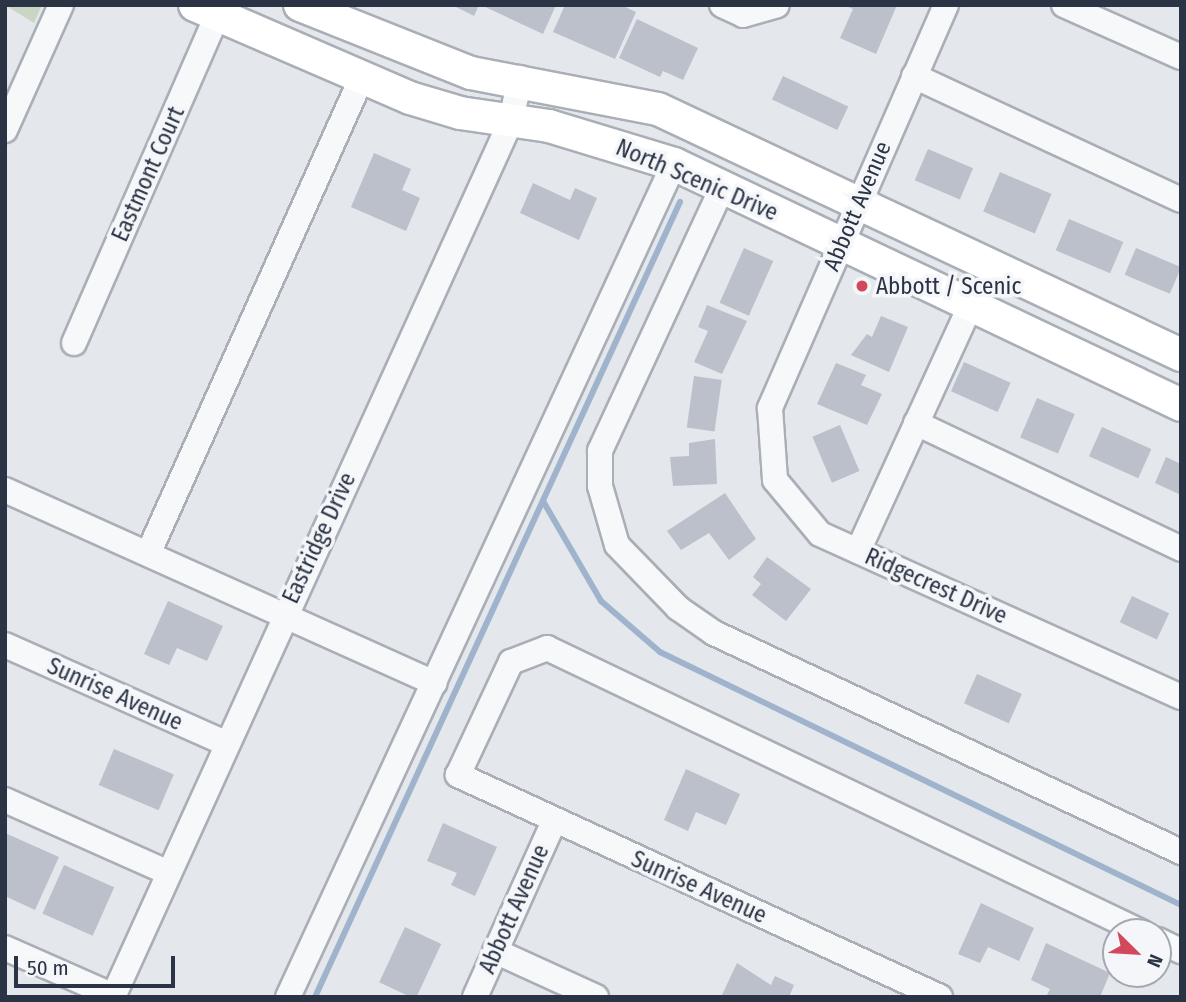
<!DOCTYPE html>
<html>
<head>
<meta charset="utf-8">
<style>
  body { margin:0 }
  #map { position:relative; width:1186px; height:1002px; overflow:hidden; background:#e4e7ec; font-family:"Fira Sans Condensed",sans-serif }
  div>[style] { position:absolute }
  .green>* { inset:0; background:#c9d6c5 }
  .stream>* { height:6px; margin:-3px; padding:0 3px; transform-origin:3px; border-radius:3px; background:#9fb4cc }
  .building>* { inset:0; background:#bbc0ca; transform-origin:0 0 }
  .roads { filter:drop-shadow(2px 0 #a9aeb7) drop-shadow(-2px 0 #a9aeb7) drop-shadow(0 2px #a9aeb7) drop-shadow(0 -2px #a9aeb7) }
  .minor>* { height:24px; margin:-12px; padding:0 12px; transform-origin:12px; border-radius:12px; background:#f7f8fa }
  .major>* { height:32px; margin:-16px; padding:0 16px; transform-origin:16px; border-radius:16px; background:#fff }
  .dots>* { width:19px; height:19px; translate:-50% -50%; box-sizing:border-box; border:4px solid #f4f6f9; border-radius:50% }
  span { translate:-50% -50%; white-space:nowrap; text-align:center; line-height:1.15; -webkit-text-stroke:7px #f4f6f9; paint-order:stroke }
  .street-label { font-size:23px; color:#2b3445 }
  .poi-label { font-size:23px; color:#2b3445 }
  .left { translate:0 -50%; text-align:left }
  .frame { position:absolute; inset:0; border:7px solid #2b3445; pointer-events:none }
  .north { position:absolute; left:1102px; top:918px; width:70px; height:70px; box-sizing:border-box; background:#f4f6f9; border:2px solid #a4a8b1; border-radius:50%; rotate:114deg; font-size:19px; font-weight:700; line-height:28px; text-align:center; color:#2b3445 }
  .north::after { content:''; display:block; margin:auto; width:24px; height:32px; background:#d1495b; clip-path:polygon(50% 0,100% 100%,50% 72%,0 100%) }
  .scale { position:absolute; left:14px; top:956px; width:161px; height:32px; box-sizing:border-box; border:4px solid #2b3445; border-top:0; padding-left:9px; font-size:21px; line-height:24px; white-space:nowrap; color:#2b3445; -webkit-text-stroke:5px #f4f6f9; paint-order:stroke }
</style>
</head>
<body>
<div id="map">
  <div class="green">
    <i style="clip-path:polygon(5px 5px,42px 5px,34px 23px)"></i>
  </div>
  <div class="stream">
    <i style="left:543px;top:501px;width:116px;rotate:59.9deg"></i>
    <i style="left:601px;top:601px;width:78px;rotate:40.8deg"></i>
    <i style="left:660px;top:652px;width:579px;rotate:25.9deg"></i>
    <i style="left:315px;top:997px;width:875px;rotate:-65.34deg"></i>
  </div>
  <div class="building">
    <i style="clip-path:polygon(452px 5px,479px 5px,474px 16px)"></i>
    <i style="clip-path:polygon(481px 5px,556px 5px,543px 34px)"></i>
    <i style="clip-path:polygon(565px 5px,621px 5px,636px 12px,615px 59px,553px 32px)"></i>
    <i style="clip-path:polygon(844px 5px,897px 5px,876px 54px,840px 38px,853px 9px)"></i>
    <i style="clip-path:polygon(637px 19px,698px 48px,683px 80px,663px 71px,660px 77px,619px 58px)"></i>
    <i style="left:783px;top:76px;width:72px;height:26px;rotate:25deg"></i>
    <i style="left:928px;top:149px;width:49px;height:34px;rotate:23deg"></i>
    <i style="clip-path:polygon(374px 153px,411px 169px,402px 190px,420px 198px,406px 231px,351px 207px)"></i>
    <i style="left:1000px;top:172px;width:56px;height:43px;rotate:23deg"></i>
    <i style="clip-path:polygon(533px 183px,570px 200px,575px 188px,597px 198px,579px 240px,520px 213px)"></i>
    <i style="left:1069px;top:219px;width:59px;height:34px;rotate:23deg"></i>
    <i style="left:744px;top:248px;width:32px;height:60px;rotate:24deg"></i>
    <i style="left:1136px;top:248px;width:49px;height:29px;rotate:23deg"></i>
    <i style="clip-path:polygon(707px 305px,747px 321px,722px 374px,694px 362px,708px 331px,698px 327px)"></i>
    <i style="clip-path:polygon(881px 316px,908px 327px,889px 372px,851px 355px,867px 334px,872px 337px)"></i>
    <i style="left:964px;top:362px;width:51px;height:32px;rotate:24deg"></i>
    <i style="clip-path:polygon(836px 363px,866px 375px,861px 385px,882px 394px,867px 425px,817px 404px)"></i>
    <i style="left:694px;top:376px;width:28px;height:52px;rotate:8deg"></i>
    <i style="left:1037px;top:398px;width:41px;height:43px;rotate:23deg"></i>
    <i style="left:840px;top:425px;width:50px;height:30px;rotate:67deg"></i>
    <i style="left:1102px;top:427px;width:54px;height:32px;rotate:24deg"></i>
    <i style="clip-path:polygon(715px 439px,717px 484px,673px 486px,670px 457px,689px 456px,689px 443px)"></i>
    <i style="clip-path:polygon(1166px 457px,1181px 464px,1181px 495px,1155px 483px)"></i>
    <i style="clip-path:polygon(725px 493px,756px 539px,729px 560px,709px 533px,681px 550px,667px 531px)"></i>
    <i style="clip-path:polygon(767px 557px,811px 589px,786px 621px,752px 595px,761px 584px,753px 577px)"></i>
    <i style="left:1132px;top:596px;width:41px;height:29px;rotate:25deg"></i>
    <i style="clip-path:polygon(168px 601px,223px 626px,207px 661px,177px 648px,169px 665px,144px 654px)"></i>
    <i style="left:977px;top:674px;width:49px;height:32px;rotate:24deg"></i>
    <i style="left:114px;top:749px;width:65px;height:39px;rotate:23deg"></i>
    <i style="clip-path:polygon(686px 769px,740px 794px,726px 825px,696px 812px,688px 831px,664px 820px)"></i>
    <i style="clip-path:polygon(443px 823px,497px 847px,475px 896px,451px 885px,457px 873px,427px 861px)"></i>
    <i style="clip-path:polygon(5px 833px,59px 857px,35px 910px,5px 896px)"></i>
    <i style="left:64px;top:865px;width:55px;height:53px;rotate:24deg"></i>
    <i style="clip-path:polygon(981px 903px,1034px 928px,1019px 961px,988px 947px,980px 963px,958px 954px)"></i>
    <i style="left:405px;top:927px;width:40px;height:61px;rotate:25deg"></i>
    <i style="clip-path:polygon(1046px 943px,1110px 973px,1100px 997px,1046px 997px,1050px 989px,1031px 980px)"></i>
    <i style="clip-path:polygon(737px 963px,771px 985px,775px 976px,794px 985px,789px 997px,721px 997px)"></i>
  </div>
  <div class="roads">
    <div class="minor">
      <i style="left:722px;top:5px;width:23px;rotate:25deg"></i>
      <i style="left:743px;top:15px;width:35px;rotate:-16deg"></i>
      <i style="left:946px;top:5px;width:440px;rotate:113.6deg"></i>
      <i style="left:770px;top:408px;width:72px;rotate:86deg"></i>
      <i style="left:775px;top:480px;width:70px;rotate:50.2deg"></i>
      <i style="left:820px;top:534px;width:396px;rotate:24.3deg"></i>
      <i style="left:1064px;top:5px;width:128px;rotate:24deg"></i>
      <i style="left:914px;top:76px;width:294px;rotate:24.9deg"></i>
      <i style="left:5px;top:130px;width:137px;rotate:-65.9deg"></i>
      <i style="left:722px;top:188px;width:290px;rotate:114.9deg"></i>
      <i style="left:600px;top:451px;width:35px;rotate:90deg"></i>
      <i style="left:600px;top:486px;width:61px;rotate:73.9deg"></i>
      <i style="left:617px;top:545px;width:88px;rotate:45.9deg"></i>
      <i style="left:678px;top:608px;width:44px;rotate:34.8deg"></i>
      <i style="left:714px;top:633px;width:516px;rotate:25.12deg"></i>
      <i style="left:74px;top:343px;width:369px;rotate:-66.4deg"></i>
      <i style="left:916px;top:423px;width:293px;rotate:25.4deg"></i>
      <i style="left:5px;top:490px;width:471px;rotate:24.2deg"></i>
      <i style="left:858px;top:551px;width:269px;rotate:-65.4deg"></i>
      <i style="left:148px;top:554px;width:523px;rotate:-65.84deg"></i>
      <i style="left:5px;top:645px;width:241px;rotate:24deg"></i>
      <i style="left:5px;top:800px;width:177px;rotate:24deg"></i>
      <i style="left:1158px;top:940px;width:25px;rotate:26deg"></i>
      <i style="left:5px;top:948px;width:119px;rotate:23.8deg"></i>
      <i style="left:495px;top:951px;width:111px;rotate:24.5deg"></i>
      <i style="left:113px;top:997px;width:962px;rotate:-65.57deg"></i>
      <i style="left:511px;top:121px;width:44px;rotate:-78.2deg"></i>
      <i style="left:288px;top:997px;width:918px;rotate:-65.14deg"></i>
      <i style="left:475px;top:997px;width:193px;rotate:-65.8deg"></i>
      <i style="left:940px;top:997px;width:531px;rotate:-155.27deg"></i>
      <i style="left:458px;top:775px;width:125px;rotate:-64.9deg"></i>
      <i style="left:511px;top:662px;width:39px;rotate:-21deg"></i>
      <i style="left:547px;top:648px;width:658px;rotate:25.55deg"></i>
    </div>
    <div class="major">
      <i style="left:195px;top:5px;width:234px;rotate:23.4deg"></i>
      <i style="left:410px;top:98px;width:52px;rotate:16.7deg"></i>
      <i style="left:460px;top:113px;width:90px;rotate:8.3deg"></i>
      <i style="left:549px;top:126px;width:131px;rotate:16.9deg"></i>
      <i style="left:674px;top:164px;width:561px;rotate:25.42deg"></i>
      <i style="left:300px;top:5px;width:184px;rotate:21.7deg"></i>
      <i style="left:471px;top:73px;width:190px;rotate:10.9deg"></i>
      <i style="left:658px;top:109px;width:578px;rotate:25.19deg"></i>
    </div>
  </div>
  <div class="dots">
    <i style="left:862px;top:286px;background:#d1495b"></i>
  </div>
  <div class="street-label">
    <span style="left:148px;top:174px;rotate:-66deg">Eastmont Court</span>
    <span style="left:697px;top:180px;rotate:23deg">North Scenic Drive</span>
    <span style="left:857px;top:206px;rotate:-67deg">Abbott Avenue</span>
    <span style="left:319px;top:538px;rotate:-65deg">Eastridge Drive</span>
    <span style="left:936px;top:586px;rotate:24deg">Ridgecrest Drive</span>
    <span style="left:115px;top:694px;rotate:24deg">Sunrise Avenue</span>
    <span style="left:699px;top:887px;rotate:24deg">Sunrise Avenue</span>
    <span style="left:514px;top:909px;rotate:-66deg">Abbott Avenue</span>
  </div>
  <div class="poi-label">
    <span class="left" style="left:876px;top:286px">Abbott / Scenic</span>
  </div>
  <div class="frame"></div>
  <div class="north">N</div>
  <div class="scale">50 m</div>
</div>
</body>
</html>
